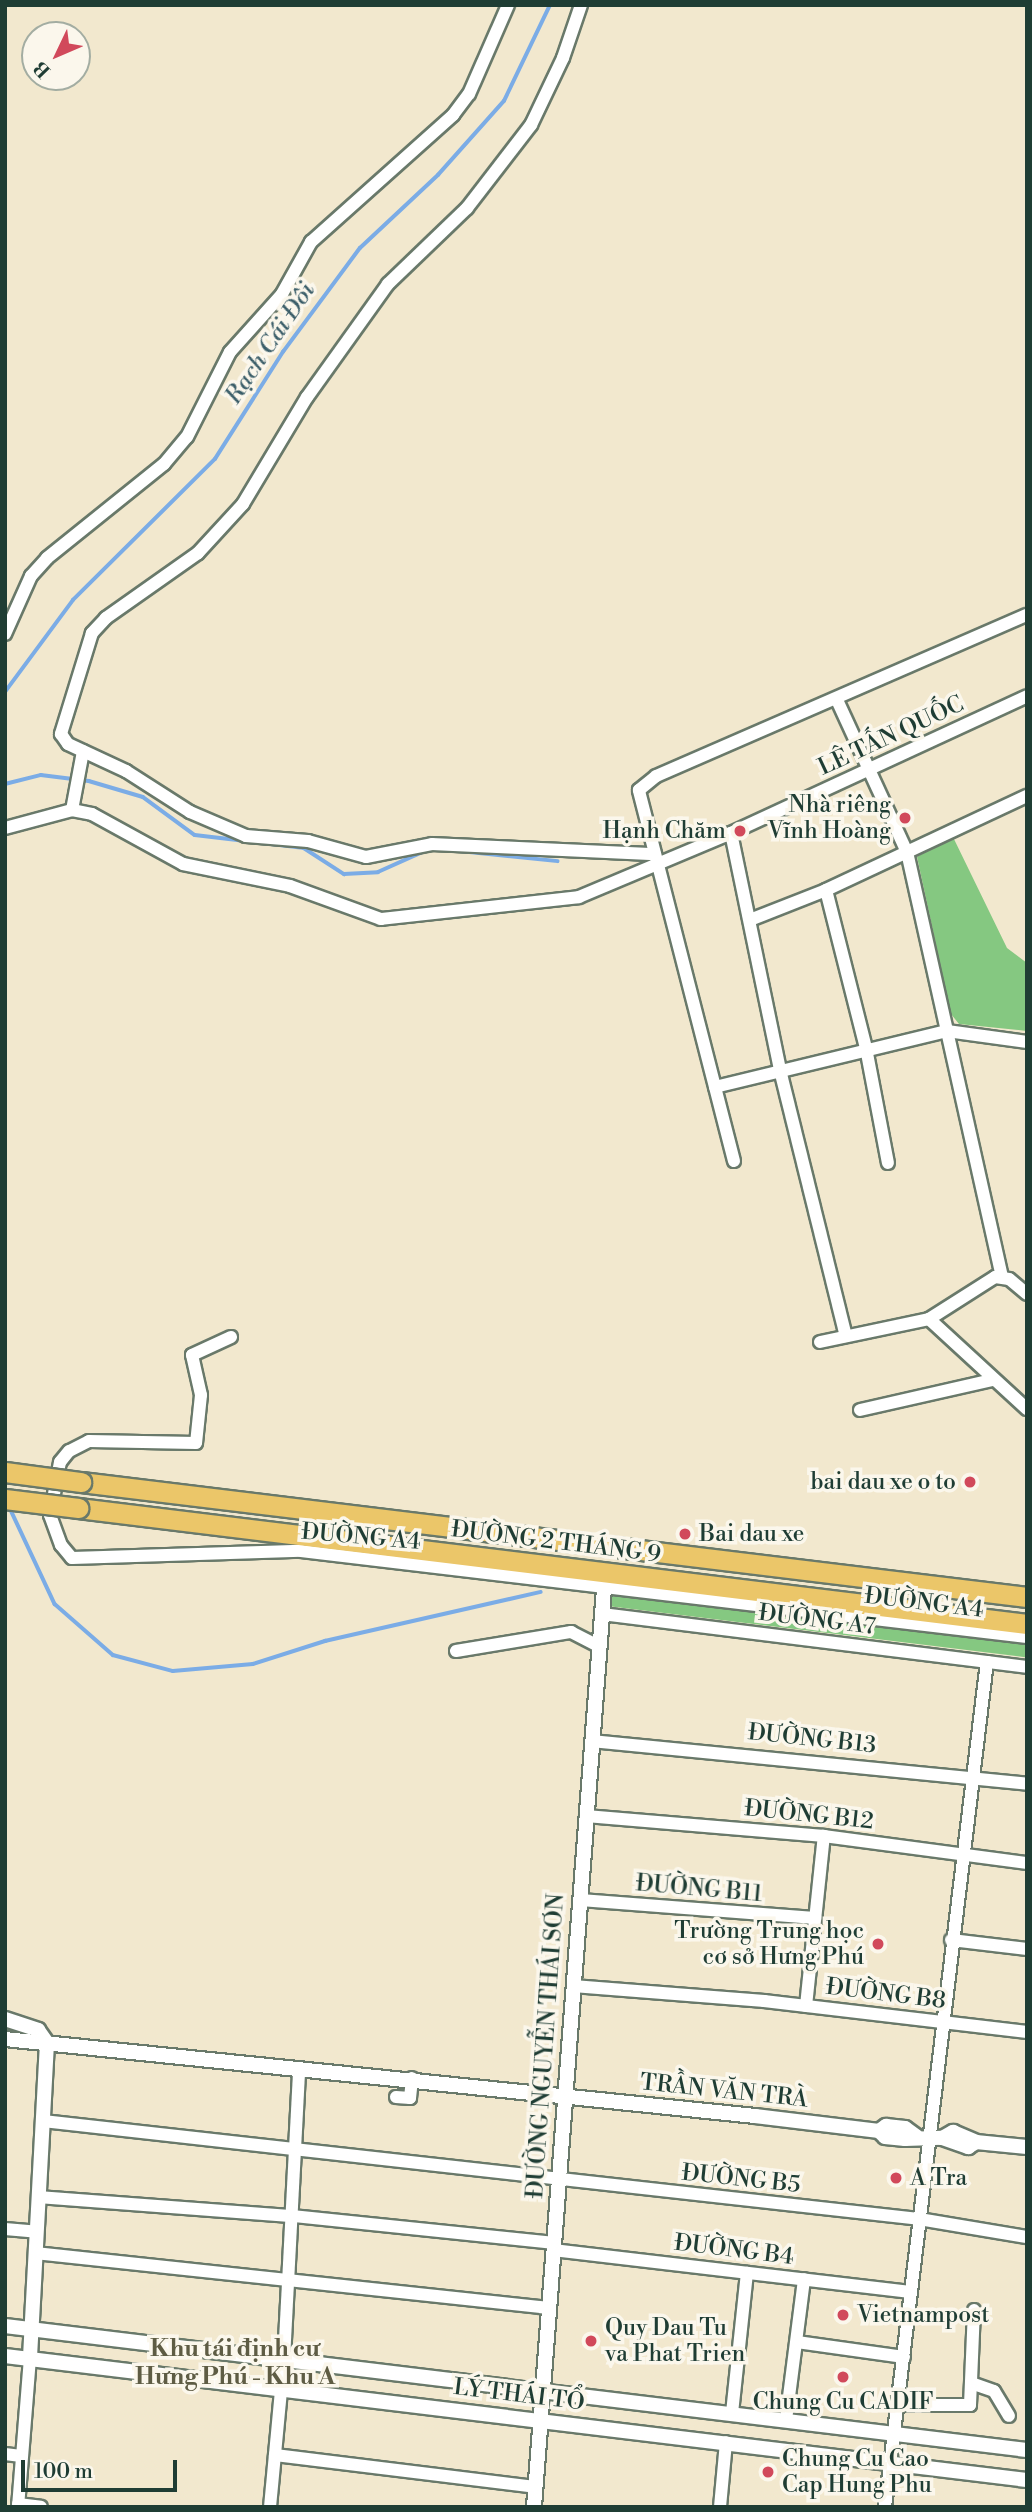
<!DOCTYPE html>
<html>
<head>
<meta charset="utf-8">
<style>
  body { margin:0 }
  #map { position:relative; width:1032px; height:2512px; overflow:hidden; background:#f2e8ce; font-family:"Libre Bodoni",serif }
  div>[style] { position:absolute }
  .green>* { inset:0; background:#85c881; transform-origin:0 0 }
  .stream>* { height:3.5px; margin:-1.75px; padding:0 1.75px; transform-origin:1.75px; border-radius:1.75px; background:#7bace6 }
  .roads { filter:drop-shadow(2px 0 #69796a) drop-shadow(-2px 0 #69796a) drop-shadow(0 2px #69796a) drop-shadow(0 -2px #69796a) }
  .minor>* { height:12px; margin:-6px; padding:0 6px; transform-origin:6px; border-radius:6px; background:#fff }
  .tertiary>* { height:14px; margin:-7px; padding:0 7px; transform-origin:7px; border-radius:7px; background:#fff }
  .trunk>* { height:19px; margin:-9.5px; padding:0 9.5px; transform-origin:9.5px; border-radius:9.5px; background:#ebc669 }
  .bridges { filter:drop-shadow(2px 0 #69796a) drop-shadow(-2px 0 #69796a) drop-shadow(0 2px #69796a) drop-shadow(0 -2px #69796a) }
  .trunk-bridge>* { height:19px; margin:-9.5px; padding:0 9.5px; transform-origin:9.5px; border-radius:9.5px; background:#ebc669 }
  .dots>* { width:19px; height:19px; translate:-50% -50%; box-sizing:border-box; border:4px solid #fbf7ec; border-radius:50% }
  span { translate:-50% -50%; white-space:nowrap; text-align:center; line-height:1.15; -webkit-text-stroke:7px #fbf7ec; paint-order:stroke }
  .street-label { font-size:23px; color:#1f3d34 }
  .poi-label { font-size:23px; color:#1f3d34 }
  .right { translate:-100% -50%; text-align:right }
  .left { translate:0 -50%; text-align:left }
  .water-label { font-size:24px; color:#3b5e69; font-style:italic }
  .neighbourhood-label { font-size:24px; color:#5e5c44; font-weight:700 }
  .frame { position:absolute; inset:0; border:7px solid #1f3d34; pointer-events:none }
  .north { position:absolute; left:21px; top:21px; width:70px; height:70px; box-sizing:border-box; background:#fbf7ec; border:2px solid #a3ada2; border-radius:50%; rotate:226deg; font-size:19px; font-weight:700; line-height:28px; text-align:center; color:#1f3d34 }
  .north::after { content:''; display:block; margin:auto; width:24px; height:32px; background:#d1495b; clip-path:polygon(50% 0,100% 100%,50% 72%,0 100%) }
  .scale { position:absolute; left:21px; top:2460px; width:156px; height:32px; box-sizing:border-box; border:4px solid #1f3d34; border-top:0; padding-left:9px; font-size:21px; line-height:24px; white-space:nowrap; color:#1f3d34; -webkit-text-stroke:5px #fbf7ec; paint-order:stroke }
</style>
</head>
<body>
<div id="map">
  <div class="green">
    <i style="clip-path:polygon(952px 835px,1007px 948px,1027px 963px,1027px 1031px,959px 1024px,951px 1014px,917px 857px)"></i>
    <i style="left:609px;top:1593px;width:421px;height:13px;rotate:7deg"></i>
  </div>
  <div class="stream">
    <i style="left:5px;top:692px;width:114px;rotate:-53.5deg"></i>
    <i style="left:73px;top:600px;width:200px;rotate:-44.8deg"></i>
    <i style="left:215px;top:459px;width:127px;rotate:-57.6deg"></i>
    <i style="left:283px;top:352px;width:129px;rotate:-53.5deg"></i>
    <i style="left:360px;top:248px;width:107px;rotate:-43.1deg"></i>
    <i style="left:438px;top:175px;width:99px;rotate:-48.3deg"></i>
    <i style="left:504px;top:101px;width:106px;rotate:-64.4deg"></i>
    <i style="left:5px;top:784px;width:37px;rotate:-14deg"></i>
    <i style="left:41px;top:775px;width:48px;rotate:7.1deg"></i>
    <i style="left:89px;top:781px;width:56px;rotate:16.5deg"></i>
    <i style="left:143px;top:797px;width:64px;rotate:36.2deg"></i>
    <i style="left:195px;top:835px;width:110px;rotate:6.8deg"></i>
    <i style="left:304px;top:848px;width:48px;rotate:33deg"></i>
    <i style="left:344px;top:874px;width:34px;rotate:-3deg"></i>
    <i style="left:378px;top:872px;width:51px;rotate:-24.1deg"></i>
    <i style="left:460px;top:851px;width:98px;rotate:5.9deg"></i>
    <i style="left:10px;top:1508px;width:106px;rotate:64.9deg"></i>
    <i style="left:55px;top:1604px;width:77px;rotate:41.3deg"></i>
    <i style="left:113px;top:1655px;width:62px;rotate:14.9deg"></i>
    <i style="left:173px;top:1671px;width:80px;rotate:-5deg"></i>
    <i style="left:253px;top:1664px;width:76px;rotate:-17.7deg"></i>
    <i style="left:325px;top:1641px;width:221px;rotate:-12.8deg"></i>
  </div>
  <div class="roads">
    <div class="minor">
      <i style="left:581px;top:5px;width:56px;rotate:108.8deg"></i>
      <i style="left:563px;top:58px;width:74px;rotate:115.5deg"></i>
      <i style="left:531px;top:125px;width:105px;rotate:127.6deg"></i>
      <i style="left:467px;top:208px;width:110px;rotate:136.1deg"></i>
      <i style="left:388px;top:284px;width:139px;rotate:125.6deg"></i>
      <i style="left:307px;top:397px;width:125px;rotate:120.9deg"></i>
      <i style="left:243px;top:504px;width:67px;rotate:132.6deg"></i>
      <i style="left:198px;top:553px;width:113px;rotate:144.8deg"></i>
      <i style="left:106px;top:618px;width:21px;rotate:133deg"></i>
      <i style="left:92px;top:633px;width:106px;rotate:107.1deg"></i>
      <i style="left:61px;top:734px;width:12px;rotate:55deg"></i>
      <i style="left:68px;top:744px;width:64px;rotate:25deg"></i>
      <i style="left:126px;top:771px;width:76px;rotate:32.6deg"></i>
      <i style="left:190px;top:812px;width:61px;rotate:23.2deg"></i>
      <i style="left:246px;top:836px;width:62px;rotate:4.6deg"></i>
      <i style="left:308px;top:841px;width:60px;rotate:15.4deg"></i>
      <i style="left:366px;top:857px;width:67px;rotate:-11.1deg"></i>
      <i style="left:432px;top:844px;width:223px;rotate:2.6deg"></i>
      <i style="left:5px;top:634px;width:64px;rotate:-65.9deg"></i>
      <i style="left:31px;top:576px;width:24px;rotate:-48deg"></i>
      <i style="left:47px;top:558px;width:150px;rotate:-38.8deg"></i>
      <i style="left:164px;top:464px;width:35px;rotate:-50deg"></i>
      <i style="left:187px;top:437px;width:95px;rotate:-63.2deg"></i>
      <i style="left:230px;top:352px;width:78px;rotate:-48.1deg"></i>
      <i style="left:282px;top:294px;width:60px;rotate:-60.9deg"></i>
      <i style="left:311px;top:242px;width:191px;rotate:-41.8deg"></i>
      <i style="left:453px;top:115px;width:26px;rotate:-53deg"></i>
      <i style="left:469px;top:94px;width:97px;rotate:-66.3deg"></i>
      <i style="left:837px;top:700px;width:167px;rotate:65.3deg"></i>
      <i style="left:907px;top:852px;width:435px;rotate:77.4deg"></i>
      <i style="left:72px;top:810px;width:60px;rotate:-79.4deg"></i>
      <i style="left:5px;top:828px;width:69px;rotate:-15deg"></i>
      <i style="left:72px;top:810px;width:20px;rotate:11deg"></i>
      <i style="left:92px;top:814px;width:104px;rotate:28.8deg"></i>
      <i style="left:183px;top:864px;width:109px;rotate:11.6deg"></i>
      <i style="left:290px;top:886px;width:97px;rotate:19.9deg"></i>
      <i style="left:381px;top:919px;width:199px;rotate:-6.3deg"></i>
      <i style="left:579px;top:897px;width:165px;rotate:-22.8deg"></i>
      <i style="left:731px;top:833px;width:326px;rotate:-24.8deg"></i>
      <i style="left:731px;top:833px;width:242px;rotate:78.3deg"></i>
      <i style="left:780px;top:1070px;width:274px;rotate:76.1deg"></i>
      <i style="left:826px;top:890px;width:163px;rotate:75.8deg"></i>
      <i style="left:866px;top:1048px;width:117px;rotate:79.2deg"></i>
      <i style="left:750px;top:920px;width:82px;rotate:-21.5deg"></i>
      <i style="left:826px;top:890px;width:222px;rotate:-25.1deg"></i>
      <i style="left:715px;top:1087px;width:239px;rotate:-13.6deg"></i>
      <i style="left:947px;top:1031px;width:81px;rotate:7.8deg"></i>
      <i style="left:734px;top:1161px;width:383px;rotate:-104.4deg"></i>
      <i style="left:639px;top:790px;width:22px;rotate:-39deg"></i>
      <i style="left:656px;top:776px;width:404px;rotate:-23.5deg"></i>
      <i style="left:1027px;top:1294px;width:23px;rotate:-140deg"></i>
      <i style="left:1009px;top:1279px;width:14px;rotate:-172deg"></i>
      <i style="left:995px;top:1277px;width:78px;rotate:147.5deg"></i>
      <i style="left:929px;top:1319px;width:133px;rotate:42.6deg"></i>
      <i style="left:231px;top:1337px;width:43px;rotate:155.2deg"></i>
      <i style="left:192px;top:1355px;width:41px;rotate:77.3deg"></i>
      <i style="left:201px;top:1395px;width:48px;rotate:95.9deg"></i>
      <i style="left:196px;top:1443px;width:107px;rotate:-178.9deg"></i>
      <i style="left:89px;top:1441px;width:22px;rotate:153deg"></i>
      <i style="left:69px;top:1451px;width:14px;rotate:129deg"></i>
      <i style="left:60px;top:1462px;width:54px;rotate:100.7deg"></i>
      <i style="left:50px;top:1515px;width:32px;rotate:70deg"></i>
      <i style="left:61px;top:1545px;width:17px;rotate:50deg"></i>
      <i style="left:72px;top:1558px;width:229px;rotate:-1.8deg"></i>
      <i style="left:301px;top:1551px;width:731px;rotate:6.76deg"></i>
      <i style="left:820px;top:1342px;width:111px;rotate:-11.9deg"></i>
      <i style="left:860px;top:1410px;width:135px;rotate:-12.8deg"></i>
      <i style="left:602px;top:1614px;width:428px;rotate:7.1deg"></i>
      <i style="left:456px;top:1651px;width:117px;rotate:-9.4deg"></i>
      <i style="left:571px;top:1632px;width:31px;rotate:27deg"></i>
      <i style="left:592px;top:1741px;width:437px;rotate:5.6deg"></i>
      <i style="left:586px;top:1816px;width:239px;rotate:4.8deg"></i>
      <i style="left:824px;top:1836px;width:205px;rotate:7.6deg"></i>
      <i style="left:580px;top:1900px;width:236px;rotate:4.4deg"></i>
      <i style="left:951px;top:1940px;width:77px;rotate:6.8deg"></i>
      <i style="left:573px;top:1986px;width:192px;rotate:4.5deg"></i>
      <i style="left:764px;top:2001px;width:265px;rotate:6.7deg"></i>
      <i style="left:806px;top:2006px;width:171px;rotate:-84deg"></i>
      <i style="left:396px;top:2097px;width:14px;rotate:4deg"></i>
      <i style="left:410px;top:2098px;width:20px;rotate:-84deg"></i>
      <i style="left:43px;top:2121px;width:881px;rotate:6.38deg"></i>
      <i style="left:919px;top:2219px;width:109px;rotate:9.5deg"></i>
      <i style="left:38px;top:2197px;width:256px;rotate:4.3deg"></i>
      <i style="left:293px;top:2216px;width:262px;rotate:5.9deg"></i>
      <i style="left:5px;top:2229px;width:32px;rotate:5deg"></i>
      <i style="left:553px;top:2250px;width:360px;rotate:6.7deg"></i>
      <i style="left:35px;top:2253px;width:517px;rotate:6.11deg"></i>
      <i style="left:797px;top:2342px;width:108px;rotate:8deg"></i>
      <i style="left:284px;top:2359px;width:291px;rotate:-87deg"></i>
      <i style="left:971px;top:2383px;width:24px;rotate:19deg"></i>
      <i style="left:994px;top:2391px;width:29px;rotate:59deg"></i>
      <i style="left:899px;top:2405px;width:71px"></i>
      <i style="left:970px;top:2405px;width:95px;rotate:-87.6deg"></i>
      <i style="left:732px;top:2413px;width:141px;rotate:-83.9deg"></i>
      <i style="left:786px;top:2420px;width:142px;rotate:-82.7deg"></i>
      <i style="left:5px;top:2454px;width:16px;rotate:7deg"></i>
      <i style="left:275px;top:2455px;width:262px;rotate:7deg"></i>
      <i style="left:18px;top:2504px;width:23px;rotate:7deg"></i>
      <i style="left:18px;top:2507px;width:148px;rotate:-85.4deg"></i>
      <i style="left:270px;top:2507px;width:117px;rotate:-84.6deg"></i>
      <i style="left:720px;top:2507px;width:65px;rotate:-84.7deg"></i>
      <i style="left:885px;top:2507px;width:851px;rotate:-83.12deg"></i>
    </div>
    <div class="tertiary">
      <i style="left:5px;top:2019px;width:35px;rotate:18deg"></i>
      <i style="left:38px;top:2030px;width:16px;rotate:55deg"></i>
      <i style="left:47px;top:2043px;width:316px;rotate:93.1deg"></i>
      <i style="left:5px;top:2039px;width:754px;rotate:5.86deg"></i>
      <i style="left:755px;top:2116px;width:125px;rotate:6.9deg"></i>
      <i style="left:879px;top:2131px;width:8px;rotate:45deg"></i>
      <i style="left:885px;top:2137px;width:20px;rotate:6deg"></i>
      <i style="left:905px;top:2139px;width:37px;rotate:-2deg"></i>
      <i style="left:879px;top:2131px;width:9px;rotate:-36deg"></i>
      <i style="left:886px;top:2126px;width:19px;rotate:6deg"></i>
      <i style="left:905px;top:2128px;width:14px;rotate:36deg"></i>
      <i style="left:942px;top:2138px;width:13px;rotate:-29deg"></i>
      <i style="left:953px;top:2132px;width:25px;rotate:23deg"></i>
      <i style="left:976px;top:2142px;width:51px;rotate:5.6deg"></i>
      <i style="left:942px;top:2138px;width:28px;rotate:19deg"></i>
      <i style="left:968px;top:2147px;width:9px;rotate:-32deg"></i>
      <i style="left:5px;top:2326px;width:1029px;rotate:6.92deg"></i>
      <i style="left:5px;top:2356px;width:1029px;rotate:6.92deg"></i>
      <i style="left:281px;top:2391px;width:32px;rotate:-85deg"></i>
      <i style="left:534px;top:2507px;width:922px;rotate:-85.64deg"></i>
    </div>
    <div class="trunk">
      <i style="left:81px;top:1482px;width:953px;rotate:6.93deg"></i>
      <i style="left:78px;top:1508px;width:956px;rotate:6.97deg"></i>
    </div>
  </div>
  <div class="bridges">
    <div class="trunk-bridge">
      <i style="left:5px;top:1472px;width:77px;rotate:7.5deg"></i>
      <i style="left:5px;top:1499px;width:74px;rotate:7deg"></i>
    </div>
  </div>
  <div class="dots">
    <i style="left:905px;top:818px;background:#d1495b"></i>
    <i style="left:740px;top:831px;background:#d1495b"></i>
    <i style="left:970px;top:1482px;background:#d1495b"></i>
    <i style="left:685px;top:1534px;background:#d1495b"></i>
    <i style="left:878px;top:1944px;background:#d1495b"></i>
    <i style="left:896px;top:2178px;background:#d1495b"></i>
    <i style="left:843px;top:2315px;background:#d1495b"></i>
    <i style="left:591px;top:2341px;background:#d1495b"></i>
    <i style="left:843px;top:2377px;background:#d1495b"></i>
    <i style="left:768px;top:2472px;background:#d1495b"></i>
  </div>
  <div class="street-label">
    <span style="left:891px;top:736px;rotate:-25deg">LÊ TẤN QUỐC</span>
    <span style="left:361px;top:1537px;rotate:5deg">ĐƯỜNG A4</span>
    <span style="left:556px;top:1542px;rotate:7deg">ĐƯỜNG 2 THÁNG 9</span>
    <span style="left:924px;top:1603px;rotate:7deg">ĐƯỜNG A4</span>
    <span style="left:817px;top:1620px;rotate:7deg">ĐƯỜNG A7</span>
    <span style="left:812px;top:1739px;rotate:6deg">ĐƯỜNG B13</span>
    <span style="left:809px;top:1815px;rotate:6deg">ĐƯỜNG B12</span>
    <span style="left:699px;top:1889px;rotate:5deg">ĐƯỜNG B11</span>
    <span style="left:886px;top:1994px;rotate:7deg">ĐƯỜNG B8</span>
    <span style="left:546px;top:2046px;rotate:-86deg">ĐƯỜNG NGUYỄN THÁI SƠN</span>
    <span style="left:724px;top:2091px;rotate:6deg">TRẦN VĂN TRÀ</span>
    <span style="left:741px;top:2179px;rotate:6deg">ĐƯỜNG B5</span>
    <span style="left:734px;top:2250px;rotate:7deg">ĐƯỜNG B4</span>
    <span style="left:519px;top:2395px;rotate:7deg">LÝ THÁI TỔ</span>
  </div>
  <div class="poi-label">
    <span class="right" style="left:891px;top:818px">Nhà riêng<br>Vĩnh Hoàng</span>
    <span class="right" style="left:726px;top:831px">Hạnh Chăm</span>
    <span class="right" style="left:956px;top:1482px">bai dau xe o to</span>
    <span class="left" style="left:699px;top:1534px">Bai dau xe</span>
    <span class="right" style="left:864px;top:1944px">Trường Trung học<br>cơ sở Hưng Phú</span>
    <span class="left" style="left:910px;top:2178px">A Tra</span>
    <span class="left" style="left:857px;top:2315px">Vietnampost</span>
    <span class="left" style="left:605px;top:2341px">Quy Dau Tu<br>va Phat Trien</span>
    <span style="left:843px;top:2402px">Chung Cu CADIF</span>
    <span class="left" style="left:782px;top:2472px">Chung Cu Cao<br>Cap Hung Phu</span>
  </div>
  <div class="water-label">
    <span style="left:271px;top:344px;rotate:-56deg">Rạch Cái Đôi</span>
  </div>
  <div class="neighbourhood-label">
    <span style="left:235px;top:2364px">Khu tái định cư<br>Hưng Phú - Khu A</span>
  </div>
  <div class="frame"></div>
  <div class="north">B</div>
  <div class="scale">100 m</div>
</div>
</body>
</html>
